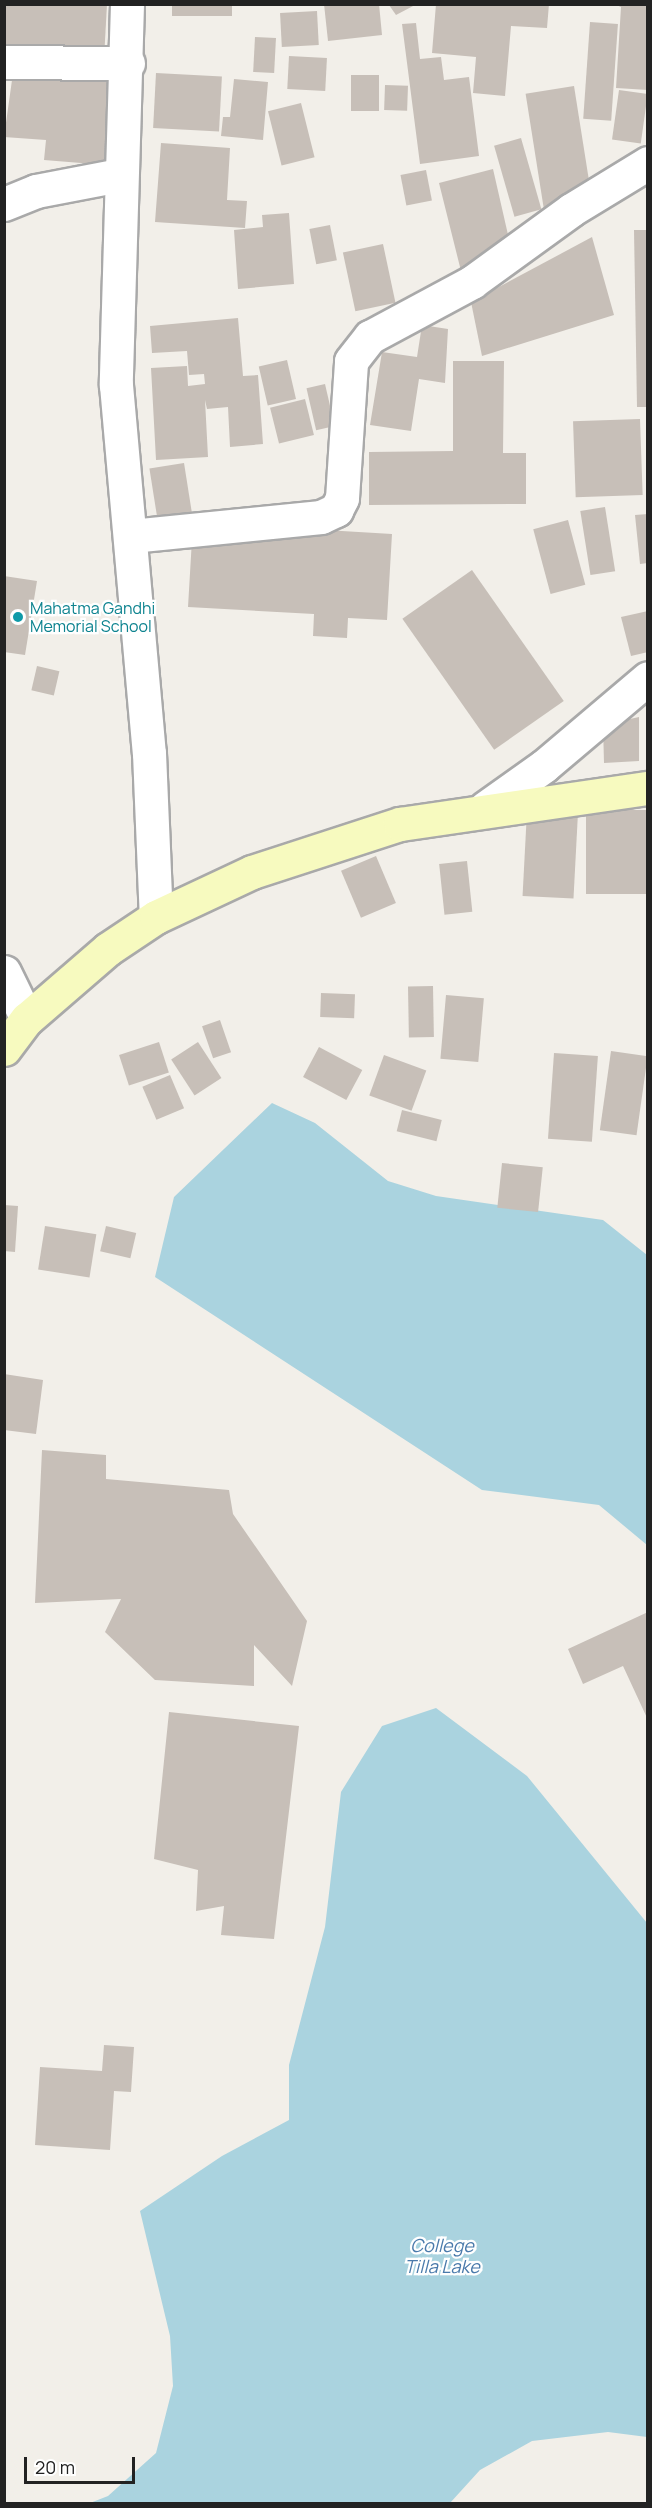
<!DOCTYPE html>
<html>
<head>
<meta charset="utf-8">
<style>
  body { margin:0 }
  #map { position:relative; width:652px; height:2508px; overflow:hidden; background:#f2efe9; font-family:Manrope,sans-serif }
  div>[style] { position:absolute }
  .water>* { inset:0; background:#aad3df }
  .building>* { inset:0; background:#c7bfb8; transform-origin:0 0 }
  .roads { filter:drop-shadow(2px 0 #a9a9a9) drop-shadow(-2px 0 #a9a9a9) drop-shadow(0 2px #a9a9a9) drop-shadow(0 -2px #a9a9a9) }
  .minor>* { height:33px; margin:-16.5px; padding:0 16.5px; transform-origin:16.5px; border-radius:16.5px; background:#fff }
  .tertiary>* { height:33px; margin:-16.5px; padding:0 16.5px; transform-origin:16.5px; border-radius:16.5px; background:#fff }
  .secondary>* { height:33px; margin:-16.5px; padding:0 16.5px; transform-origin:16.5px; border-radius:16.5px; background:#f7fabf }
  .dots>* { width:16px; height:16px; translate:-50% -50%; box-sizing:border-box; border:3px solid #fff; border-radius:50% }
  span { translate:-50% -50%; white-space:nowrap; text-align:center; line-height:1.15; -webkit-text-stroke:4.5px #fff; paint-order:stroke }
  .culture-label { font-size:16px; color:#0d838f }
  .left { translate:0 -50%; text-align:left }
  .water-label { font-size:18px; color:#4a7aab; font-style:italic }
  .frame { position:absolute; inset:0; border:6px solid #222; pointer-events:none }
  .scale { position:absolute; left:24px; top:2457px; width:111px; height:27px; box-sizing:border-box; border:3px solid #222; border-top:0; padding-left:8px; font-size:18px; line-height:21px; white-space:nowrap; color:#222; -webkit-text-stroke:4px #fff; paint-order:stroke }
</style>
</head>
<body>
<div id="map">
  <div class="water">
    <i style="clip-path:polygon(272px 1103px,315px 1123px,388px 1181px,436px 1196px,603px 1220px,647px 1255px,647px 1545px,599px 1505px,482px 1490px,155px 1277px,174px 1197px)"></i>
    <i style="clip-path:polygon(436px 1708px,527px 1776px,647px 1923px,647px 2437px,608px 2432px,532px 2441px,480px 2470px,450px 2503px,90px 2503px,108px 2496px,156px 2453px,173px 2386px,170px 2336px,140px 2211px,222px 2156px,289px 2120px,289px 2065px,325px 1927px,341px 1792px,382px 1726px)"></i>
  </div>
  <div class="building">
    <i style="clip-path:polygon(4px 4px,107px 4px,104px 59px,4px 52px)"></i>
    <i style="left:172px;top:4px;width:60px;height:12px"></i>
    <i style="clip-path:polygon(324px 4px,379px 4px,382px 35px,328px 41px)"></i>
    <i style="clip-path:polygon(436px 4px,549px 4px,547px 28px,511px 26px,505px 96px,473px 93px,476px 57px,432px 53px)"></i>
    <i style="clip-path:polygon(648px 4px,648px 90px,616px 88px,621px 7px,614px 4px)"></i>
    <i style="clip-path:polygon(389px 5px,415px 5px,396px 15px)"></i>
    <i style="left:317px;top:11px;width:34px;height:37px;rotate:87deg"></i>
    <i style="left:590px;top:22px;width:28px;height:97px;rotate:4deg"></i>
    <i style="clip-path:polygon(416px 23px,420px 59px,441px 57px,444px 80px,469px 77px,479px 156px,420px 164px,402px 24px)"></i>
    <i style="left:255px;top:37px;width:21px;height:35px;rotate:3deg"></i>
    <i style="left:289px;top:56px;width:38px;height:33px;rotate:3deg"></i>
    <i style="clip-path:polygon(13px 73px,112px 75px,106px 165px,44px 160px,46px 140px,4px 137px)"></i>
    <i style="left:156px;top:73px;width:66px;height:55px;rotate:3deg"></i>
    <i style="left:351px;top:75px;width:28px;height:36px"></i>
    <i style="clip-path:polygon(234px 79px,268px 82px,263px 140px,221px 136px,223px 117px,230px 117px)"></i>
    <i style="left:385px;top:85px;width:23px;height:25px;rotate:2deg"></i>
    <i style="left:574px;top:86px;width:118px;height:49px;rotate:81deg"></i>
    <i style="left:619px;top:90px;width:29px;height:50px;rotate:8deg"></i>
    <i style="left:301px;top:103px;width:56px;height:34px;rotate:76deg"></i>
    <i style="left:521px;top:138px;width:74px;height:28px;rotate:74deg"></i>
    <i style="clip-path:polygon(161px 143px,230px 148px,227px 200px,247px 201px,245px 228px,155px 222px)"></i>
    <i style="clip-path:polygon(493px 169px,511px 248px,463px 279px,439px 183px)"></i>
    <i style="left:426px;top:170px;width:31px;height:26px;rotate:79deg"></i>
    <i style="clip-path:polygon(289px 213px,294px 284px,238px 289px,234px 230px,263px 227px,262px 215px)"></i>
    <i style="left:330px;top:225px;width:36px;height:21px;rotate:79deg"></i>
    <i style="clip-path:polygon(634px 230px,648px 230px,648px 407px,637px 407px)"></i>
    <i style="clip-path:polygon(592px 237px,614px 315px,482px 356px,471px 302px)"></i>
    <i style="left:383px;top:244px;width:60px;height:41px;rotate:78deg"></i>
    <i style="clip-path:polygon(238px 318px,243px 376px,258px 375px,263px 444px,230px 447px,228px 407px,207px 409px,205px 400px,208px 457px,156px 460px,151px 368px,187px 366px,188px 386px,205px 384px,204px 374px,189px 375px,187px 351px,152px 353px,150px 326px)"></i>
    <i style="clip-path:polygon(422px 325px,448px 329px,445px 383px,419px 379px,411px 431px,370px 425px,382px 352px,417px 357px)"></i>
    <i style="left:287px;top:360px;width:40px;height:29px;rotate:77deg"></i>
    <i style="clip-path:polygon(453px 361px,504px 361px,503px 453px,526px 453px,526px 504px,369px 505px,369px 452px,453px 451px)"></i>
    <i style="left:325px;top:384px;width:43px;height:19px;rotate:77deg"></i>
    <i style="left:305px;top:399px;width:37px;height:36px;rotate:76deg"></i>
    <i style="left:640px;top:419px;width:76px;height:67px;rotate:88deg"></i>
    <i style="left:184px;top:463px;width:55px;height:35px;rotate:81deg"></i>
    <i style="left:605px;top:507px;width:65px;height:25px;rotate:81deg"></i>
    <i style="clip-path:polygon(648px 514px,648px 563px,640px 564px,635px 515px)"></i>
    <i style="left:568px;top:520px;width:67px;height:36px;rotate:75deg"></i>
    <i style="clip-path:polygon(193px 522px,392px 534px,387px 620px,348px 618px,347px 638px,313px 636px,314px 614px,188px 607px)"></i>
    <i style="left:472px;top:570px;width:160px;height:85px;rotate:55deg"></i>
    <i style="clip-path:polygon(4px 576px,37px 581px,25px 655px,4px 652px)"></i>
    <i style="clip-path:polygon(648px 611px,648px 652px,631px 656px,621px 617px)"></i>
    <i style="left:37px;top:666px;width:23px;height:25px;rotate:13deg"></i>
    <i style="clip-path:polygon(639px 717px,639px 761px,604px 763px,603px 725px)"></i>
    <i style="left:586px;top:810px;width:62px;height:84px"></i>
    <i style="left:527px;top:811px;width:51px;height:85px;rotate:3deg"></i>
    <i style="left:376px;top:856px;width:51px;height:38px;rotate:67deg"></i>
    <i style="left:467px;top:861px;width:51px;height:28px;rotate:84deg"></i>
    <i style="left:433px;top:986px;width:51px;height:25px;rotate:89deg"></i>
    <i style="left:321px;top:993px;width:34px;height:24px;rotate:2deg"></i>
    <i style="left:446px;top:995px;width:38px;height:64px;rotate:5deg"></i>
    <i style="left:220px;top:1020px;width:34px;height:19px;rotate:71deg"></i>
    <i style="left:159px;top:1042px;width:32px;height:42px;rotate:72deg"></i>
    <i style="left:198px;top:1042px;width:43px;height:32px;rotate:57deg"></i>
    <i style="left:319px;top:1047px;width:49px;height:34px;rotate:28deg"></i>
    <i style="left:611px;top:1051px;width:37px;height:80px;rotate:8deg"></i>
    <i style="left:554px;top:1053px;width:44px;height:86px;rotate:4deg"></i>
    <i style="left:384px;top:1055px;width:45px;height:43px;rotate:20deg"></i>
    <i style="left:170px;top:1075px;width:36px;height:30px;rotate:67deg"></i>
    <i style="left:402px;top:1110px;width:41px;height:22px;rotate:14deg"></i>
    <i style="left:502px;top:1163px;width:41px;height:45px;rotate:6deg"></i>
    <i style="clip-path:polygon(4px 1205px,18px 1206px,15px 1252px,4px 1251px)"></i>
    <i style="left:45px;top:1226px;width:52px;height:44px;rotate:9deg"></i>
    <i style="left:106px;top:1226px;width:31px;height:26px;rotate:13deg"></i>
    <i style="clip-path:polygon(4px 1374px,43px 1380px,36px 1434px,4px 1430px)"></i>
    <i style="clip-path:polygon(42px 1450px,106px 1455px,106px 1479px,229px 1490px,233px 1514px,307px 1621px,292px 1686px,254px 1645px,254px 1686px,155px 1680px,105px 1632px,121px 1599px,35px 1603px)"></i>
    <i style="clip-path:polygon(648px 1612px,648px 1720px,623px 1666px,583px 1684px,568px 1649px)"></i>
    <i style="clip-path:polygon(169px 1712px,299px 1726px,274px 1939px,221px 1935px,224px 1906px,196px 1911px,198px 1870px,154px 1859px)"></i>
    <i style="clip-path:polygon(104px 2045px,134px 2047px,131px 2092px,114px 2091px,110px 2150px,35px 2145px,40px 2067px,102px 2071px)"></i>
  </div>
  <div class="roads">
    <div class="minor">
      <i style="left:4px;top:62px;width:124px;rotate:0.5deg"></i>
      <i style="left:4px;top:204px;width:35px;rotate:-22deg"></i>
      <i style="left:36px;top:191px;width:85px;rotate:-10.9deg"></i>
      <i style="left:131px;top:536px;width:191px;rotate:-5.7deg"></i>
      <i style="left:321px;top:517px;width:17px;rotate:-25deg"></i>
      <i style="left:336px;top:510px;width:13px;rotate:-63deg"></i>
      <i style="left:342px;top:498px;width:137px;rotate:-86.2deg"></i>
      <i style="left:351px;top:361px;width:31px;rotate:-52deg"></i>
      <i style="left:370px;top:337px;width:116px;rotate:-28.3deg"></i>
      <i style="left:472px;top:282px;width:122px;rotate:-36deg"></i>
      <i style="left:571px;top:210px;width:90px;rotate:-31.4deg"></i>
      <i style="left:485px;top:808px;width:72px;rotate:-35.4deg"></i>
      <i style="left:544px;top:766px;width:136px;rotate:-40.2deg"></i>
    </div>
    <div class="tertiary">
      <i style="left:127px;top:4px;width:381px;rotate:91.7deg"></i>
      <i style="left:116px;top:385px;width:369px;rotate:84.9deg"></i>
      <i style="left:149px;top:753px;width:164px;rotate:87.6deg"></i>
      <i style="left:4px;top:972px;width:52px;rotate:63.9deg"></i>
    </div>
    <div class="secondary">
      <i style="left:4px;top:1049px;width:38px;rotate:-53deg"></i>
      <i style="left:27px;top:1019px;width:107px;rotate:-40.8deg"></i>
      <i style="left:108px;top:949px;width:58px;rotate:-33.7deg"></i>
      <i style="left:156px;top:917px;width:106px;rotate:-25.1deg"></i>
      <i style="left:252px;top:872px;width:156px;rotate:-18deg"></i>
      <i style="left:400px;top:824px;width:251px;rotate:-8.3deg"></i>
    </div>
  </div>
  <div class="dots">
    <i style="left:18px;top:617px;background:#0f9aa8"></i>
  </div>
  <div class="culture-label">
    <span class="left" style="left:30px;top:617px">Mahatma Gandhi<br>Memorial School</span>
  </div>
  <div class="water-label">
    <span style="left:442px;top:2256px">College<br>Tilla Lake</span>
  </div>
  <div class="frame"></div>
  <div class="scale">20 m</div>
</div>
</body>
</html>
